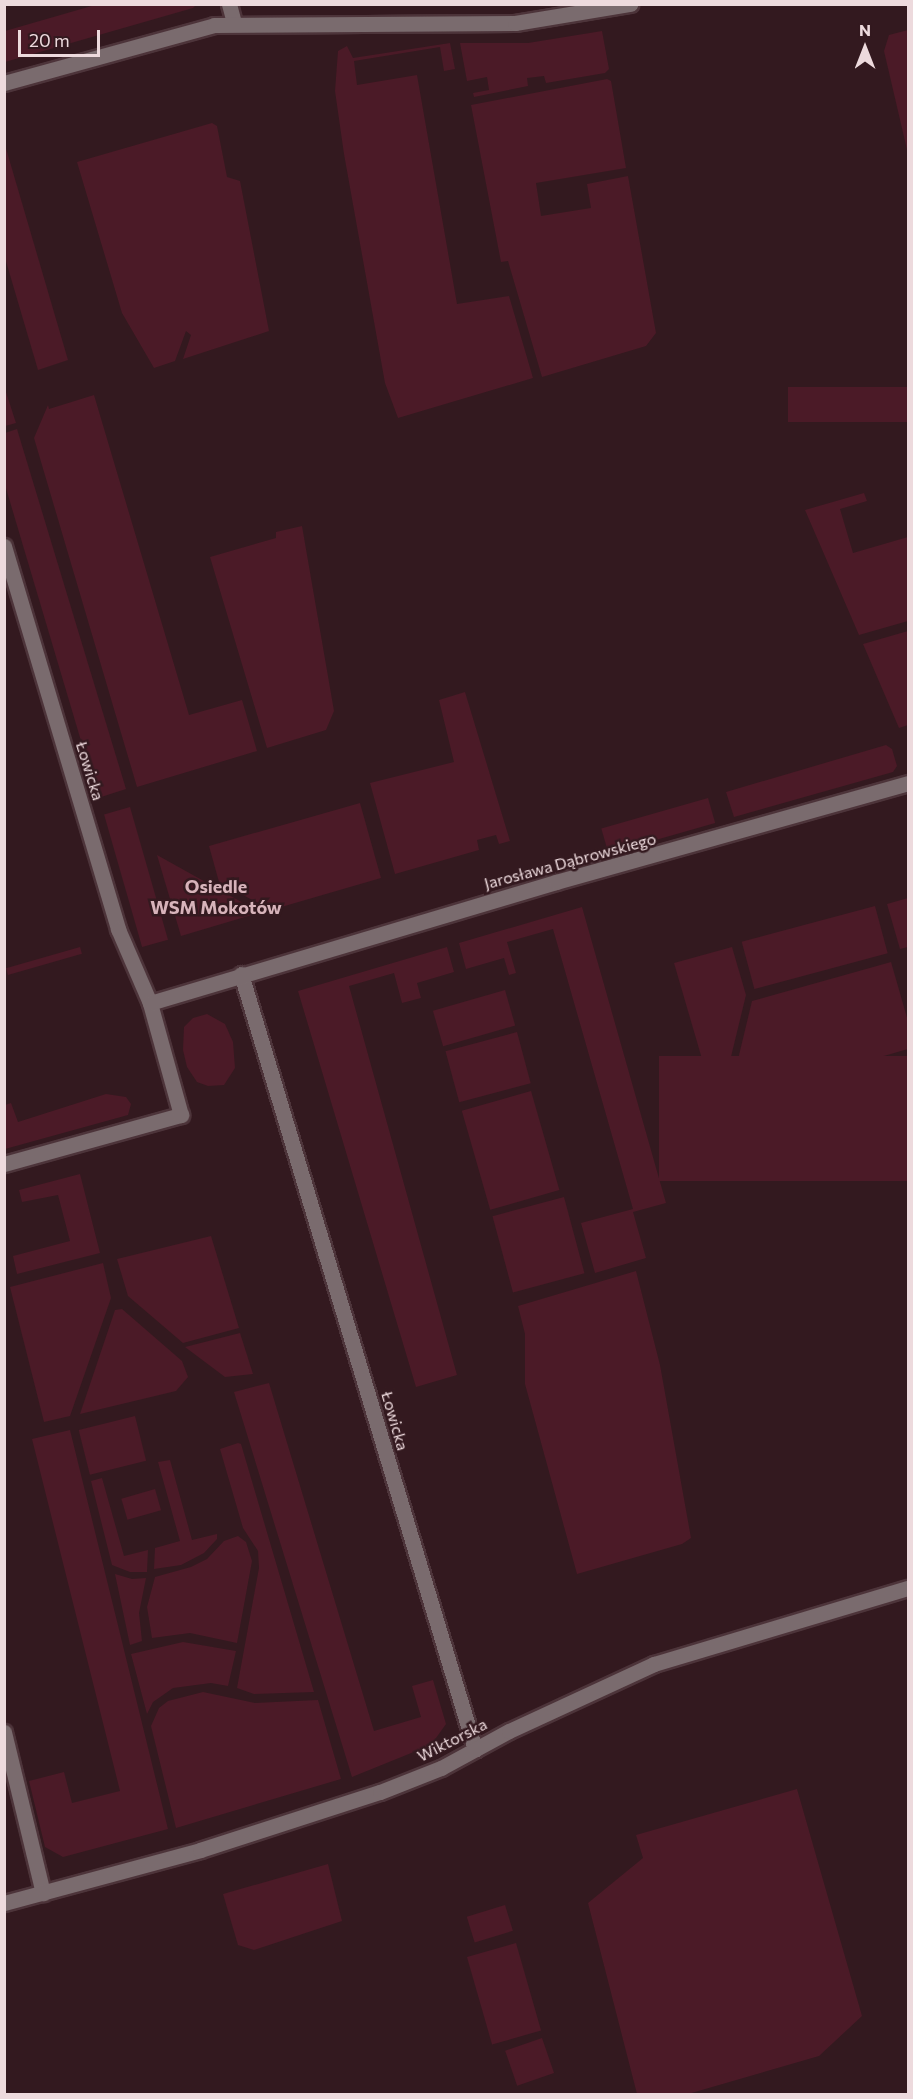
<!DOCTYPE html>
<html>
<head>
<meta charset="utf-8">
<style>
  body { margin:0 }
  #map { position:relative; width:913px; height:2099px; overflow:hidden; background:#33191f; font-family:Commissioner,sans-serif }
  div>[style] { position:absolute }
  .green>* { inset:0; background:#4b1a27; transform-origin:0 0 }
  .roads { filter:drop-shadow(2px 0 #4d343a) drop-shadow(-2px 0 #4d343a) drop-shadow(0 2px #4d343a) drop-shadow(0 -2px #4d343a) }
  .minor>* { height:15px; margin:-7.5px; padding:0 7.5px; transform-origin:7.5px; border-radius:7.5px; background:#7a6b6e }
  span { translate:-50% -50%; white-space:nowrap; text-align:center; line-height:1.15; -webkit-text-stroke:5px #33191f; paint-order:stroke }
  .street-label { font-size:16px; color:#eddadd }
  .neighbourhood-label { font-size:18px; color:#d7b3ba; font-weight:700 }
  .frame { position:absolute; inset:0; border:6px solid #eddadd; pointer-events:none }
  .north { position:absolute; left:835px; top:18px; width:60px; height:60px; -webkit-text-stroke:4px #33191f; paint-order:stroke; rotate:0deg; font-size:16px; font-weight:700; line-height:24px; text-align:center; color:#eddadd }
  .north::after { content:''; display:block; margin:auto; width:21px; height:27px; background:#eddadd; clip-path:polygon(50% 0,100% 100%,50% 72%,0 100%) }
  .scale { position:absolute; left:18px; top:30px; width:82px; height:27px; box-sizing:border-box; border:3px solid #eddadd; border-top:0; padding-left:8px; font-size:18px; line-height:21px; white-space:nowrap; color:#eddadd; -webkit-text-stroke:4px #33191f; paint-order:stroke }
</style>
</head>
<body>
<div id="map">
  <div class="green">
    <i style="clip-path:polygon(95px 5px,196px 5px,193px 8px,5px 62px,5px 31px)"></i>
    <i style="clip-path:polygon(908px 30px,908px 154px,884px 51px,889px 35px)"></i>
    <i style="clip-path:polygon(602px 31px,609px 69px,605px 73px,546px 83px,544px 76px,527px 78px,528px 86px,474px 97px,473px 93px,489px 90px,487px 77px,467px 81px,460px 43px,528px 43px)"></i>
    <i style="clip-path:polygon(450px 43px,455px 69px,444px 71px,440px 47px,354px 61px,357px 85px,417px 75px,457px 304px,509px 296px,533px 378px,398px 418px,385px 383px,344px 154px,335px 91px,338px 51px,347px 46px,353px 58px)"></i>
    <i style="clip-path:polygon(607px 79px,611px 81px,626px 168px,536px 183px,541px 216px,591px 208px,587px 184px,628px 176px,656px 333px,646px 346px,542px 377px,508px 261px,501px 262px,471px 105px)"></i>
    <i style="clip-path:polygon(212px 123px,217px 126px,227px 177px,240px 181px,269px 331px,183px 359px,191px 335px,186px 331px,175px 361px,154px 368px,122px 313px,77px 162px)"></i>
    <i style="clip-path:polygon(5px 145px,68px 360px,38px 370px,5px 258px)"></i>
    <i style="clip-path:polygon(4px 386px,16px 423px,5px 426px,4px 426px)"></i>
    <i style="left:908px;top:387px;width:35px;height:120px;rotate:90deg"></i>
    <i style="clip-path:polygon(94px 395px,189px 715px,242px 700px,257px 751px,137px 787px,34px 438px,48px 405px,49px 409px)"></i>
    <i style="clip-path:polygon(17px 429px,126px 789px,98px 798px,5px 485px,5px 433px)"></i>
    <i style="clip-path:polygon(864px 493px,867px 501px,840px 509px,853px 553px,908px 537px,908px 621px,859px 635px,805px 510px)"></i>
    <i style="clip-path:polygon(302px 526px,334px 711px,326px 730px,267px 748px,210px 557px,276px 538px,276px 532px)"></i>
    <i style="clip-path:polygon(908px 631px,908px 725px,899px 728px,863px 644px)"></i>
    <i style="clip-path:polygon(465px 692px,510px 841px,499px 844px,496px 835px,477px 840px,479px 850px,395px 874px,370px 783px,454px 762px,439px 700px)"></i>
    <i style="clip-path:polygon(886px 745px,892px 749px,897px 766px,893px 772px,734px 817px,726px 792px)"></i>
    <i style="left:708px;top:798px;width:26px;height:111px;rotate:74deg"></i>
    <i style="clip-path:polygon(360px 803px,381px 878px,271px 910px,219px 882px,209px 846px)"></i>
    <i style="left:130px;top:807px;width:138px;height:27px;rotate:74deg"></i>
    <i style="clip-path:polygon(157px 855px,254px 909px,255px 914px,181px 936px)"></i>
    <i style="clip-path:polygon(908px 898px,908px 947px,900px 949px,887px 904px)"></i>
    <i style="left:875px;top:906px;width:49px;height:138px;rotate:75deg"></i>
    <i style="clip-path:polygon(582px 907px,666px 1203px,633px 1212px,646px 1258px,595px 1273px,581px 1223px,633px 1209px,553px 929px,507px 942px,516px 973px,509px 975px,504px 958px,466px 969px,459px 943px)"></i>
    <i style="left:80px;top:947px;width:7px;height:77px;rotate:74deg"></i>
    <i style="clip-path:polygon(447px 947px,454px 972px,417px 983px,421px 998px,402px 1003px,394px 973px,349px 986px,457px 1375px,416px 1387px,298px 991px)"></i>
    <i style="clip-path:polygon(732px 947px,746px 995px,721px 1098px,714px 1100px,674px 963px)"></i>
    <i style="clip-path:polygon(891px 962px,908px 1021px,908px 1049px,728px 1101px,752px 1001px)"></i>
    <i style="left:505px;top:990px;width:37px;height:75px;rotate:74deg"></i>
    <i style="clip-path:polygon(207px 1014px,225px 1024px,233px 1042px,235px 1068px,224px 1085px,208px 1086px,197px 1082px,187px 1067px,183px 1050px,184px 1027px,193px 1018px)"></i>
    <i style="left:517px;top:1032px;width:53px;height:74px;rotate:75deg"></i>
    <i style="left:908px;top:1056px;width:125px;height:249px;rotate:90deg"></i>
    <i style="left:531px;top:1091px;width:103px;height:72px;rotate:74deg"></i>
    <i style="clip-path:polygon(106px 1094px,126px 1097px,131px 1104px,128px 1115px,5px 1149px,5px 1105px,11px 1103px,18px 1122px)"></i>
    <i style="clip-path:polygon(80px 1174px,100px 1253px,17px 1274px,13px 1256px,70px 1241px,58px 1195px,22px 1202px,19px 1190px)"></i>
    <i style="left:564px;top:1197px;width:79px;height:74px;rotate:75deg"></i>
    <i style="clip-path:polygon(211px 1236px,239px 1328px,183px 1343px,128px 1296px,117px 1259px)"></i>
    <i style="clip-path:polygon(103px 1263px,111px 1298px,70px 1416px,44px 1422px,10px 1287px)"></i>
    <i style="clip-path:polygon(636px 1271px,660px 1365px,691px 1538px,682px 1544px,577px 1574px,525px 1384px,525px 1334px,518px 1306px)"></i>
    <i style="clip-path:polygon(122px 1309px,182px 1361px,188px 1377px,176px 1391px,80px 1414px,115px 1310px)"></i>
    <i style="clip-path:polygon(240px 1333px,253px 1374px,225px 1377px,185px 1347px)"></i>
    <i style="clip-path:polygon(269px 1383px,374px 1731px,421px 1717px,412px 1686px,433px 1680px,446px 1724px,431px 1745px,352px 1777px,234px 1392px)"></i>
    <i style="left:135px;top:1416px;width:46px;height:58px;rotate:76deg"></i>
    <i style="clip-path:polygon(70px 1430px,168px 1829px,63px 1857px,45px 1847px,29px 1781px,64px 1772px,72px 1803px,120px 1791px,32px 1439px)"></i>
    <i style="clip-path:polygon(238px 1443px,241px 1444px,314px 1692px,254px 1694px,237px 1688px,259px 1568px,258px 1551px,243px 1528px,220px 1449px)"></i>
    <i style="clip-path:polygon(170px 1460px,192px 1540px,217px 1534px,217px 1539px,204px 1553px,181px 1565px,154px 1569px,155px 1548px,180px 1541px,158px 1462px)"></i>
    <i style="clip-path:polygon(102px 1478px,124px 1556px,148px 1550px,147px 1572px,130px 1572px,112px 1565px,91px 1481px)"></i>
    <i style="left:155px;top:1489px;width:22px;height:35px;rotate:74deg"></i>
    <i style="clip-path:polygon(238px 1536px,246px 1542px,252px 1561px,237px 1643px,190px 1633px,152px 1638px,147px 1607px,155px 1577px,191px 1567px,207px 1559px,224px 1541px)"></i>
    <i style="clip-path:polygon(115px 1574px,132px 1579px,146px 1578px,139px 1613px,142px 1641px,130px 1645px)"></i>
    <i style="clip-path:polygon(183px 1642px,236px 1651px,228px 1686px,211px 1683px,173px 1688px,153px 1702px,147px 1714px,131px 1654px)"></i>
    <i style="clip-path:polygon(203px 1692px,255px 1703px,318px 1700px,341px 1779px,176px 1828px,151px 1726px,159px 1708px,168px 1701px)"></i>
    <i style="clip-path:polygon(797px 1789px,862px 2016px,819px 2056px,688px 2094px,637px 2094px,588px 1903px,643px 1858px,636px 1835px)"></i>
    <i style="clip-path:polygon(328px 1864px,342px 1921px,254px 1950px,238px 1945px,223px 1894px)"></i>
    <i style="left:505px;top:1905px;width:27px;height:40px;rotate:73deg"></i>
    <i style="left:516px;top:1943px;width:91px;height:51px;rotate:74deg"></i>
    <i style="left:542px;top:2038px;width:37px;height:39px;rotate:71deg"></i>
  </div>
  <div class="roads">
    <div class="minor">
      <i style="left:229px;top:4px;width:20px;rotate:75deg"></i>
      <i style="left:4px;top:83px;width:218px;rotate:-15.4deg"></i>
      <i style="left:214px;top:25px;width:301px;rotate:-0.4deg"></i>
      <i style="left:515px;top:23px;width:117px;rotate:-9.4deg"></i>
      <i style="left:4px;top:546px;width:400px;rotate:73.4deg"></i>
      <i style="left:118px;top:929px;width:81px;rotate:66.6deg"></i>
      <i style="left:241px;top:974px;width:810px;rotate:73.2deg"></i>
      <i style="left:4px;top:1164px;width:184px;rotate:-15.5deg"></i>
      <i style="left:181px;top:1115px;width:116px;rotate:-105.5deg"></i>
      <i style="left:150px;top:1003px;width:424px;rotate:-16.6deg"></i>
      <i style="left:556px;top:882px;width:366px;rotate:-15.7deg"></i>
      <i style="left:4px;top:1732px;width:166px;rotate:76.4deg"></i>
      <i style="left:4px;top:1903px;width:203px;rotate:-15.1deg"></i>
      <i style="left:200px;top:1850px;width:189px;rotate:-17.9deg"></i>
      <i style="left:380px;top:1792px;width:66px;rotate:-21.5deg"></i>
      <i style="left:441px;top:1768px;width:77px;rotate:-28.6deg"></i>
      <i style="left:509px;top:1731px;width:160px;rotate:-24.8deg"></i>
      <i style="left:654px;top:1664px;width:265px;rotate:-16.7deg"></i>
    </div>
  </div>
  <div class="street-label">
    <span style="left:90px;top:771px;rotate:73deg">Łowicka</span>
    <span style="left:570px;top:861px;rotate:-15deg">Jarosława Dąbrowskiego</span>
    <span style="left:395px;top:1421px;rotate:74deg">Łowicka</span>
    <span style="left:452px;top:1740px;rotate:-27deg">Wiktorska</span>
  </div>
  <div class="neighbourhood-label">
    <span style="left:216px;top:897px">Osiedle<br>WSM Mokotów</span>
  </div>
  <div class="frame"></div>
  <div class="north">N</div>
  <div class="scale">20 m</div>
</div>
</body>
</html>
